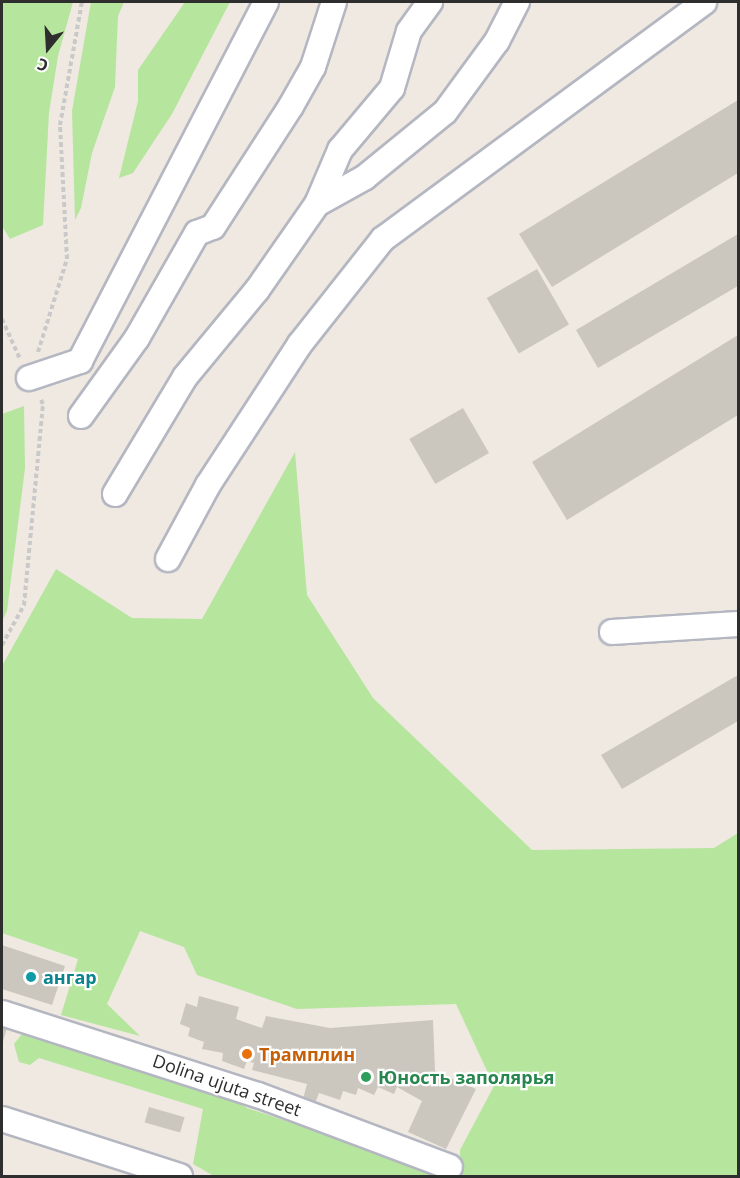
<!DOCTYPE html>
<html>
<head>
<meta charset="utf-8">
<style>
  body { margin:0 }
  #map { position:relative; width:740px; height:1178px; overflow:hidden; background:#efe9e1; font-family:"Open Sans",sans-serif }
  div>[style] { position:absolute }
  .green>* { inset:0; background:#b6e59e }
  .building>* { inset:0; background:#cbc7bf; transform-origin:0 0 }
  .path>* { height:4px; margin-top:-2px; transform-origin:0; background:repeating-linear-gradient(90deg,#c9c9c9 0 4.5px,transparent 0 7.5px) }
  .roads { filter:drop-shadow(2px 0 #b4b7c1) drop-shadow(-2px 0 #b4b7c1) drop-shadow(0 2px #b4b7c1) drop-shadow(0 -2px #b4b7c1) }
  .minor>* { height:24px; margin:-12px; padding:0 12px; transform-origin:12px; border-radius:12px; background:#fff }
  .dots>* { width:16px; height:16px; translate:-50% -50%; box-sizing:border-box; border:3px solid #fff; border-radius:50% }
  span { translate:-50% -50%; white-space:nowrap; text-align:center; line-height:1.15; -webkit-text-stroke:4.5px #fff; paint-order:stroke }
  .culture-label { font-size:18px; color:#0d838f; font-weight:700 }
  .left { translate:0 -50%; text-align:left }
  .food-label { font-size:18px; color:#c56008; font-weight:700 }
  .leisure-label { font-size:18px; color:#27864d; font-weight:700 }
  .street-label { font-size:18px; color:#2e2e2e }
  .frame { position:absolute; inset:0; border:3px solid #2e2e2e; pointer-events:none }
  .north { position:absolute; left:18px; top:18px; width:60px; height:60px; -webkit-text-stroke:4px #fff; paint-order:stroke; rotate:198deg; font-size:16px; font-weight:700; line-height:24px; text-align:center; color:#2e2e2e }
  .north::after { content:''; display:block; margin:auto; width:21px; height:27px; background:#2e2e2e; clip-path:polygon(50% 0,100% 100%,50% 72%,0 100%) }
</style>
</head>
<body>
<div id="map">
  <div class="green">
    <i style="clip-path:polygon(2px 2px,73px 2px,58px 56px,49px 113px,43px 225px,10px 239px,2px 226px)"></i>
    <i style="clip-path:polygon(91px 2px,124px 2px,118px 16px,115px 87px,92px 153px,81px 208px,75px 220px,72px 111px)"></i>
    <i style="clip-path:polygon(185px 2px,230px 2px,172px 114px,133px 173px,119px 178px,138px 101px,138px 70px)"></i>
    <i style="clip-path:polygon(24px 406px,25px 468px,7px 611px,2px 621px,2px 414px)"></i>
    <i style="clip-path:polygon(295px 452px,307px 595px,373px 698px,532px 850px,714px 848px,738px 833px,738px 1176px,461px 1176px,460px 1150px,494px 1086px,456px 1004px,297px 1009px,197px 975px,184px 947px,140px 931px,107px 1004px,140px 1036px,61px 1015px,78px 959px,2px 933px,2px 666px,56px 569px,132px 618px,202px 619px)"></i>
    <i style="clip-path:polygon(25px 1030px,223px 1093px,247px 1108px,352px 1143px,436px 1176px,214px 1176px,193px 1164px,203px 1109px,39px 1058px,30px 1065px,19px 1062px,14px 1044px)"></i>
  </div>
  <div class="building">
    <i style="clip-path:polygon(738px 100px,738px 173px,552px 287px,519px 234px)"></i>
    <i style="clip-path:polygon(738px 234px,738px 286px,598px 368px,576px 330px)"></i>
    <i style="left:537px;top:269px;width:64px;height:58px;rotate:60deg"></i>
    <i style="clip-path:polygon(738px 335px,738px 415px,567px 520px,532px 462px)"></i>
    <i style="left:463px;top:408px;width:52px;height:62px;rotate:60deg"></i>
    <i style="clip-path:polygon(738px 675px,738px 721px,622px 789px,601px 755px)"></i>
    <i style="clip-path:polygon(2px 945px,65px 966px,52px 1005px,2px 989px)"></i>
    <i style="clip-path:polygon(199px 996px,239px 1007px,236px 1019px,262px 1028px,266px 1016px,330px 1028px,433px 1020px,435px 1071px,476px 1089px,446px 1149px,408px 1132px,422px 1101px,397px 1087px,394px 1094px,378px 1087px,374px 1095px,358px 1088px,356px 1095px,343px 1091px,340px 1100px,319px 1093px,315px 1103px,303px 1099px,307px 1084px,252px 1070px,254px 1063px,247px 1061px,244px 1069px,222px 1061px,223px 1053px,202px 1049px,204px 1042px,188px 1036px,190px 1028px,180px 1024px,186px 1003px,197px 1007px)"></i>
    <i style="clip-path:polygon(2px 1026px,7px 1028px,2px 1045px)"></i>
    <i style="left:149px;top:1107px;width:37px;height:16px;rotate:16deg"></i>
  </div>
  <div class="path">
    <i style="left:2px;top:319px;width:44px;rotate:65.8deg"></i>
    <i style="left:38px;top:352px;width:97px;rotate:-72.7deg"></i>
    <i style="left:67px;top:259px;width:134px;rotate:-93deg"></i>
    <i style="left:60px;top:125px;width:125px;rotate:-79.9deg"></i>
    <i style="left:2px;top:645px;width:46px;rotate:-61.2deg"></i>
    <i style="left:24px;top:605px;width:202px;rotate:-84.6deg"></i>
    <i style="left:43px;top:404px;width:7px;rotate:-117deg"></i>
  </div>
  <div class="roads">
    <div class="minor">
      <i style="left:317px;top:204px;width:59px;rotate:-66.9deg"></i>
      <i style="left:340px;top:150px;width:81px;rotate:-50deg"></i>
      <i style="left:392px;top:88px;width:59px;rotate:-73.4deg"></i>
      <i style="left:409px;top:31px;width:36px;rotate:-54deg"></i>
      <i style="left:29px;top:378px;width:54px;rotate:-18.4deg"></i>
      <i style="left:80px;top:361px;width:404px;rotate:-62.6deg"></i>
      <i style="left:81px;top:416px;width:96px;rotate:-54.3deg"></i>
      <i style="left:137px;top:338px;width:121px;rotate:-60.3deg"></i>
      <i style="left:197px;top:233px;width:17px;rotate:-21deg"></i>
      <i style="left:213px;top:227px;width:144px;rotate:-57.2deg"></i>
      <i style="left:291px;top:106px;width:45px;rotate:-60.6deg"></i>
      <i style="left:313px;top:67px;width:68px;rotate:-72.1deg"></i>
      <i style="left:115px;top:494px;width:136px;rotate:-59.1deg"></i>
      <i style="left:185px;top:377px;width:113px;rotate:-50.4deg"></i>
      <i style="left:257px;top:290px;width:105px;rotate:-55.1deg"></i>
      <i style="left:317px;top:204px;width:54px;rotate:-29deg"></i>
      <i style="left:364px;top:178px;width:104px;rotate:-39.2deg"></i>
      <i style="left:445px;top:112px;width:88px;rotate:-53.8deg"></i>
      <i style="left:497px;top:41px;width:44px;rotate:-62.9deg"></i>
      <i style="left:168px;top:559px;width:84px;rotate:-61.6deg"></i>
      <i style="left:208px;top:485px;width:168px;rotate:-56.9deg"></i>
      <i style="left:300px;top:344px;width:134px;rotate:-51.7deg"></i>
      <i style="left:383px;top:239px;width:399px;rotate:-36.4deg"></i>
      <i style="left:612px;top:632px;width:126px;rotate:-3.6deg"></i>
      <i style="left:2px;top:1013px;width:269px;rotate:17.8deg"></i>
      <i style="left:258px;top:1095px;width:205px;rotate:20.6deg"></i>
      <i style="left:2px;top:1119px;width:187px;rotate:17.8deg"></i>
    </div>
  </div>
  <div class="dots">
    <i style="left:31px;top:977px;background:#0f9aa8"></i>
    <i style="left:247px;top:1054px;background:#e8710a"></i>
    <i style="left:366px;top:1077px;background:#2e9e5b"></i>
  </div>
  <div class="culture-label">
    <span class="left" style="left:43px;top:977px">ангар</span>
  </div>
  <div class="food-label">
    <span class="left" style="left:259px;top:1054px">Трамплин</span>
  </div>
  <div class="leisure-label">
    <span class="left" style="left:378px;top:1077px">Юность заполярья</span>
  </div>
  <div class="street-label">
    <span style="left:227px;top:1085px;rotate:19deg">Dolina ujuta street</span>
  </div>
  <div class="frame"></div>
  <div class="north">С</div>
</div>
</body>
</html>
